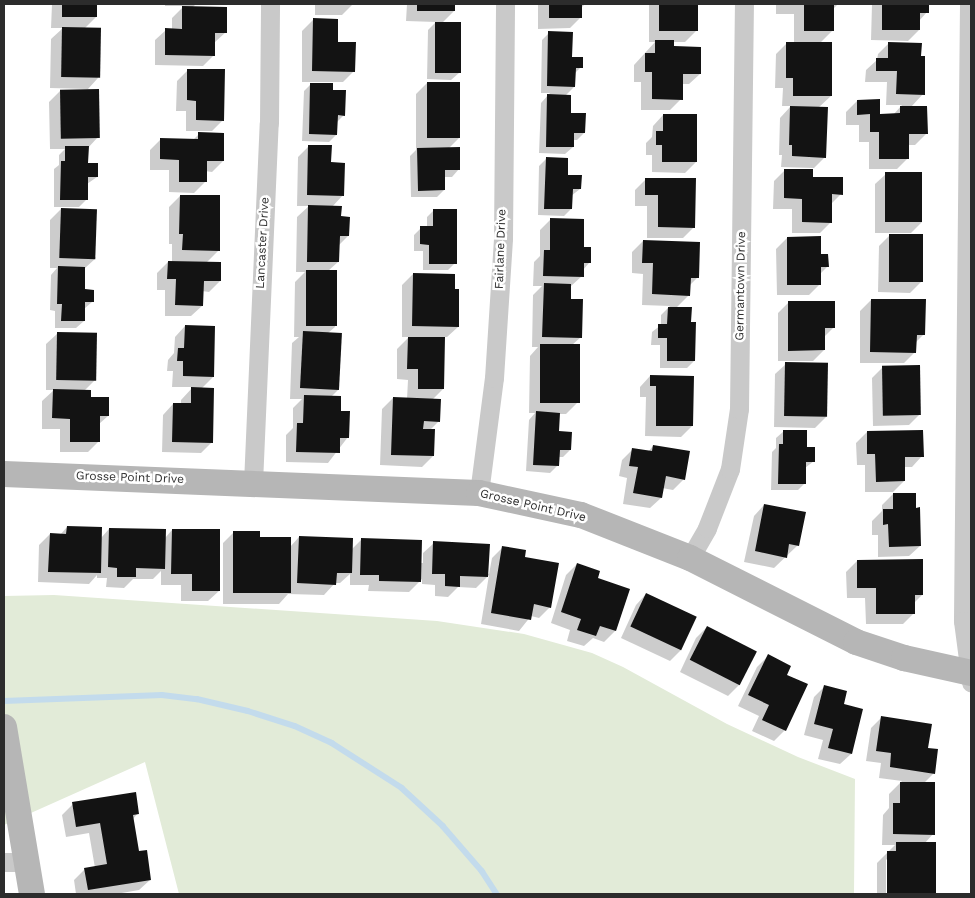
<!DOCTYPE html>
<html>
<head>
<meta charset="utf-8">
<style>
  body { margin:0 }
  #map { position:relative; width:975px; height:898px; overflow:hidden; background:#fff; font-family:"Work Sans",sans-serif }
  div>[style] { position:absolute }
  .green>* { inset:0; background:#e2ebd8 }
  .shadow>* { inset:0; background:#0003 }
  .stream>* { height:5.5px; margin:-2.75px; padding:0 2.75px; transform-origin:2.75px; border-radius:2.75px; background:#c3dbec }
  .building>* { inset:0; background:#131313; transform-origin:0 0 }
  .street>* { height:19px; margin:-9.5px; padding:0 9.5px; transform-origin:9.5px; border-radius:9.5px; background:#c9c9c9 }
  .secondary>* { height:26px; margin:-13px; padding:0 13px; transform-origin:13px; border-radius:13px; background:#b6b6b6 }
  span { translate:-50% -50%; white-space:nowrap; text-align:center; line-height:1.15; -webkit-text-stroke:5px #fff; paint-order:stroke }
  .street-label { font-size:12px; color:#2c2c2c }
  .frame { position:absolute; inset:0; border:5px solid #2c2c2c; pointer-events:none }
</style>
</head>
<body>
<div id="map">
  <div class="green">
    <i style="clip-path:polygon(54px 595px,437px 621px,524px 634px,592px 653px,623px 667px,727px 724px,798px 757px,855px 779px,854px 894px,179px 894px,145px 762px,4px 825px,4px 596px)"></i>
  </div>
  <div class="shadow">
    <i style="clip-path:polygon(52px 4px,97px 4px,96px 17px,84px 29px,98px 78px,88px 89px,50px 88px,51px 39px,63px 28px,51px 28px)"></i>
    <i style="clip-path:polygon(165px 4px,196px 4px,192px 8px,226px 32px,214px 43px,214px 55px,203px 66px,155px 65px,155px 40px,166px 30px,172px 30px,172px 18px,184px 6px,165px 6px)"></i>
    <i style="clip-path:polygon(315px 4px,353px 4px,342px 15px,315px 15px)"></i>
    <i style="clip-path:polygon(407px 4px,454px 4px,454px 11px,442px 23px,459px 73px,451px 80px,427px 79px,428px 30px,436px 22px,406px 21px)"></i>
    <i style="clip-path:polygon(538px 4px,585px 4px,581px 8px,581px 17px,570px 28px,538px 29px)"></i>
    <i style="clip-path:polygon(649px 4px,697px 4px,696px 31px,685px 42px,673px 42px,673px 48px,700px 74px,689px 84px,682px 84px,681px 99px,670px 110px,641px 110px,641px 82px,634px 82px,634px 65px,655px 42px,649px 42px)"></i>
    <i style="clip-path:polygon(776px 4px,838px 4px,833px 9px,833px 30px,820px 43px,831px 96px,818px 108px,825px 157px,814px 168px,781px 167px,782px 155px,779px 155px,780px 118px,791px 106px,782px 106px,783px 88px,775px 88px,776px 54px,787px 43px,794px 43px,794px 14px,776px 14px)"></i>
    <i style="clip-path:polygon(872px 4px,927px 4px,927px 12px,919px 21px,919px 30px,908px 41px,871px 40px)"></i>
    <i style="clip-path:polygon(313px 20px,336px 43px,354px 71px,343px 82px,302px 82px,302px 31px)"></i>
    <i style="clip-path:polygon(549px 33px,581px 67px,574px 74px,574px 87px,565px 96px,570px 114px,584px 133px,577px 140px,573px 140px,573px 147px,565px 154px,539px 153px,541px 103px,550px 93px,541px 93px,542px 40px)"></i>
    <i style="clip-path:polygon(888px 44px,920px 57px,923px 94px,911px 107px,926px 134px,915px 145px,908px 145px,908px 158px,897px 169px,869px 169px,869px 142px,859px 142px,859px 125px,846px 125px,846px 112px,857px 101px,879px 115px,893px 115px,902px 105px,886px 105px,887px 82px,865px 82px,866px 70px,877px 60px,878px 54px)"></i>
    <i style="clip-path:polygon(188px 70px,223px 120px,212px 131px,186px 131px,186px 111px,176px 111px,177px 81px)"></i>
    <i style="clip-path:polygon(427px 83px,459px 138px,448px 149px,459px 169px,452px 177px,444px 177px,444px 190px,437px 197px,411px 197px,410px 156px,416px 150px,416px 94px)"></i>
    <i style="clip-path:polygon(311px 84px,332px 91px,344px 115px,336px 123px,336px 135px,329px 142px,302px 141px,304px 91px)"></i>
    <i style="clip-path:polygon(60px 91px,98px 137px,87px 149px,87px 164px,97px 177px,87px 184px,86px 200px,79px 207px,54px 207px,54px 169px,59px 165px,59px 155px,65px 149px,50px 149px,49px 102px)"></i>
    <i style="clip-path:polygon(663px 115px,696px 162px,685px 173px,652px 172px,652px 155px,646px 155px,646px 143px,652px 137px,653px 126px)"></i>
    <i style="clip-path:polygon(199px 134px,223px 161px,212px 172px,205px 171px,205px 182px,194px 193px,169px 192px,169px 170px,150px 170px,150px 150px,161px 139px,193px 140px)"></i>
    <i style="clip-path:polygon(309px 146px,330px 163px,343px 195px,332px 207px,340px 218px,348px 236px,338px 246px,338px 262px,328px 271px,335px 327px,328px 333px,339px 389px,331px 397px,340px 412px,348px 437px,328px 463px,286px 462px,286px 435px,293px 428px,293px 408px,302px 399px,290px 399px,292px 343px,299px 337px,294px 337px,295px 282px,305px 272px,296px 272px,297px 217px,309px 206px,297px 206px,298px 157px)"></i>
    <i style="clip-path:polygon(546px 159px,580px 189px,571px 196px,571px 209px,564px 216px,538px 215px,539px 166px)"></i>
    <i style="clip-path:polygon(785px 170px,811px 178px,841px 194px,831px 204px,831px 222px,820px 233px,792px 233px,792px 209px,773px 209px,774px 181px)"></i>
    <i style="clip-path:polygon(886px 174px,922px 222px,911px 233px,875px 233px,875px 184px)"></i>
    <i style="clip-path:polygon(646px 179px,694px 227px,683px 238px,647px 238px,647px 206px,635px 206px,635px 190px)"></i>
    <i style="clip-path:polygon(180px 196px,219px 250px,206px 263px,220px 281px,209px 292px,202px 291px,202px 306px,191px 316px,165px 316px,165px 290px,157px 290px,157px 273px,168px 262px,172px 262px,172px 244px,169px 244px,169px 207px)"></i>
    <i style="clip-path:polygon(61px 209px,96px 258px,84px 269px,84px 291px,92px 302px,84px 309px,84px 321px,76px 328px,55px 328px,55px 311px,50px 310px,51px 275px,57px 268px,50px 268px,50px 220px)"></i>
    <i style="clip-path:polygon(434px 210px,455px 263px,448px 270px,423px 270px,423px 251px,414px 251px,414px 235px,421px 228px,427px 228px,427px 217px)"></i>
    <i style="clip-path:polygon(551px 219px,583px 248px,589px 263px,583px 270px,582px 276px,570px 287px,570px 300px,581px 337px,572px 345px,577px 403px,566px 414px,558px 414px,557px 432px,570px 450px,563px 457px,558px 457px,557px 466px,550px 473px,526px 471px,529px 420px,535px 413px,529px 413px,530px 356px,538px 347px,532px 347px,533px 295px,542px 286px,533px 286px,534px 262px,540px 256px,540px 230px)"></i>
    <i style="clip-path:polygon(890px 235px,921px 282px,910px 293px,878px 292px,879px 246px)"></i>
    <i style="clip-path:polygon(787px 238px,820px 256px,827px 267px,820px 274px,820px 284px,809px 295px,777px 295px,776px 249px)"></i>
    <i style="clip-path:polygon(643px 241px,697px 278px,690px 285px,689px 295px,676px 308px,690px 324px,694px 361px,687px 368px,660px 368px,660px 345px,651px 345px,652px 332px,661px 325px,661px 315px,670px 306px,642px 305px,643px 274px,632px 273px,632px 252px)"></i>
    <i style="clip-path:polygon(413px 274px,454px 290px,458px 327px,447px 337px,443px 337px,443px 389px,432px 400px,439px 421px,430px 430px,433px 456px,422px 467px,380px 465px,382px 409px,393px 398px,407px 399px,408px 380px,397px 379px,397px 349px,409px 337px,402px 337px,402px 285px)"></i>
    <i style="clip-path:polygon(871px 300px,924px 334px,915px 343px,915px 352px,904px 363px,860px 363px,860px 311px)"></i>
    <i style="clip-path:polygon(789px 302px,834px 327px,824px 337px,824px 350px,813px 361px,778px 361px,778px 313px)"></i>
    <i style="clip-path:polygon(185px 326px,213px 377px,201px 389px,212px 442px,201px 453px,162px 452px,163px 415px,173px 404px,181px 404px,181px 400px,193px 387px,172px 387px,173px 371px,167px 371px,168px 360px,174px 353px,175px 337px)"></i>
    <i style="clip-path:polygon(57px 334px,95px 380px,84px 391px,108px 416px,99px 424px,99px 441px,88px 452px,60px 452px,60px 429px,42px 429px,42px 401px,54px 390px,46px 390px,46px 344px)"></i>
    <i style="clip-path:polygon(786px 364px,826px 417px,815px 428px,774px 427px,775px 374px)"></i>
    <i style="clip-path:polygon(883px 367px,920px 414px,909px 425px,873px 426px,872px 378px)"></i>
    <i style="clip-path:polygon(650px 376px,692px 426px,681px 437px,645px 436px,646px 397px,640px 397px,640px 387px)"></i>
    <i style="clip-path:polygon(784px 431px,806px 448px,814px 461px,805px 468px,805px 483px,798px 490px,771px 490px,772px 452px,776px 448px,776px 438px)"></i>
    <i style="clip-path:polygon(867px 432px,922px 456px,912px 467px,904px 467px,904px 481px,893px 492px,865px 492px,865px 465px,857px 465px,856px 443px)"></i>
    <i style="clip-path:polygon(653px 446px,684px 479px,673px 490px,662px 488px,661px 498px,650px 508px,623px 504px,627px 478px,619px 476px,622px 460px,633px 449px,648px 452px)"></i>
    <i style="clip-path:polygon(893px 494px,915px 509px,920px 546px,909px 556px,878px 557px,878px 535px,872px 535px,872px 521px,882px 511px,882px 505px)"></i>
    <i style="clip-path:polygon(764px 505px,798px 545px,774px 568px,744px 562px,754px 516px)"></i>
    <i style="clip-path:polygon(67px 527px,101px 538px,109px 529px,165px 538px,172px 530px,219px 591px,208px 601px,181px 601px,181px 585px,161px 585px,161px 571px,153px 579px,133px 579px,124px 588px,106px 587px,107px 578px,97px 578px,97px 575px,89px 584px,38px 582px,39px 545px,50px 534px,60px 535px)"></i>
    <i style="clip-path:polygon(234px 532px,290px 547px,299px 537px,352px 549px,361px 540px,420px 563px,423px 563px,423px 553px,434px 543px,489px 574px,492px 558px,503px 547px,524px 558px,550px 607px,539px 618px,531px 616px,519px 631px,481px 624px,489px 575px,476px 588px,458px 587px,448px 597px,435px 596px,435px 585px,422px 584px,422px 579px,409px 592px,368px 591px,369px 585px,350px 585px,350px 574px,340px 583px,335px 583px,324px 595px,288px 594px,279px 604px,223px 604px,223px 543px)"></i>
    <i style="clip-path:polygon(857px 561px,922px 595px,914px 603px,914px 613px,903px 624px,866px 624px,865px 598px,847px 598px,846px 572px)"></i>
    <i style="clip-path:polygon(577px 564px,596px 579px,628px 590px,615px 631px,604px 642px,593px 638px,584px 646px,567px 641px,570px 630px,551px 623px,566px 575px)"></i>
    <i style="clip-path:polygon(646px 594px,696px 617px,681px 650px,670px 661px,621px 638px,636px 605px)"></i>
    <i style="clip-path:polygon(707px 627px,739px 685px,728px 696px,680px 672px,696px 638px)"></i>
    <i style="clip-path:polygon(768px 656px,786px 675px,785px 730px,774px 741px,752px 731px,759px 716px,738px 706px,757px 667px)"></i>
    <i style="clip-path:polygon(825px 686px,842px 705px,851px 754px,840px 764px,818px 759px,823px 740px,804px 735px,814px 697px)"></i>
    <i style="clip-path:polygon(882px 717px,927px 749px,937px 750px,933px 774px,924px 783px,933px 834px,924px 844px,935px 844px,934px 894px,888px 894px,889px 857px,886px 860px,886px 894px,877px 894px,877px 863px,895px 845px,882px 845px,883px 815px,889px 808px,889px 794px,902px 781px,879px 778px,881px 763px,866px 761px,871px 728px)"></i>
    <i style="clip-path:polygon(73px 804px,138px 813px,133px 819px,138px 853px,150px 880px,139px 890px,116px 894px,76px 894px,74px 880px,85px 869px,95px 868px,89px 833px,66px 837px,62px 815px)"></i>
  </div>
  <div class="stream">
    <i style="left:4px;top:701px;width:158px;rotate:-2.2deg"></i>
    <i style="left:162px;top:695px;width:35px;rotate:7deg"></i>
    <i style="left:197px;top:699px;width:52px;rotate:13.2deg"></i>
    <i style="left:248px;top:711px;width:49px;rotate:17.7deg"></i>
    <i style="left:295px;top:726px;width:41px;rotate:24.7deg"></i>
    <i style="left:332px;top:743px;width:83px;rotate:32.7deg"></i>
    <i style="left:402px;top:788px;width:56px;rotate:42.8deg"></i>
    <i style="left:443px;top:826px;width:60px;rotate:49.1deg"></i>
    <i style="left:482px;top:871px;width:27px;rotate:57deg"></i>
  </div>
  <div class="building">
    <i style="left:62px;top:4px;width:35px;height:13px"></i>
    <i style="left:417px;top:4px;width:38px;height:7px"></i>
    <i style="left:549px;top:4px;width:33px;height:14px"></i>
    <i style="left:659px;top:4px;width:39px;height:27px"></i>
    <i style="left:804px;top:4px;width:30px;height:27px"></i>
    <i style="clip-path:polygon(882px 4px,929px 4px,929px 13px,920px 13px,920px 30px,882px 30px)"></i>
    <i style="clip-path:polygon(182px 6px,227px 7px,227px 33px,215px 33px,215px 56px,165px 55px,165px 28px,182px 29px)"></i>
    <i style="clip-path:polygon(313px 18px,338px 19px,338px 42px,356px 42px,355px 72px,312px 71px)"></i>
    <i style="left:435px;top:22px;width:26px;height:51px"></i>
    <i style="left:62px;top:27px;width:39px;height:50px;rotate:1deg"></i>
    <i style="clip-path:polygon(548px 31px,573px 32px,572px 57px,583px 57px,583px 68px,576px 68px,575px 87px,547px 86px)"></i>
    <i style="clip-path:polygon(655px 40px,674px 40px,674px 46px,701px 47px,701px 74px,683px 74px,683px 100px,652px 99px,652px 72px,645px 72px,645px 53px,655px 53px)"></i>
    <i style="clip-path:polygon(786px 42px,832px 42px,832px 96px,793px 96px,793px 78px,786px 78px)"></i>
    <i style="clip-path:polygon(888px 42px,922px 43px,921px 56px,925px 56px,925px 95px,896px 94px,897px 71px,876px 71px,876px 58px,888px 58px)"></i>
    <i style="clip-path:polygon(187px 69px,225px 69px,224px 121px,196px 120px,196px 101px,187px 100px)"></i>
    <i style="left:427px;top:82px;width:33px;height:56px"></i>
    <i style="clip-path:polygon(310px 83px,333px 83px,333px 90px,346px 90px,345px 116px,338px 115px,337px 135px,309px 134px)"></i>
    <i style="left:99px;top:89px;width:49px;height:39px;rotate:89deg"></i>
    <i style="clip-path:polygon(547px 94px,571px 95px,571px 113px,586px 113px,585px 133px,574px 133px,574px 147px,546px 147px)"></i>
    <i style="clip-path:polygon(880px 99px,880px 114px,900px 113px,900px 106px,927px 106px,928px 134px,909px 134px,909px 159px,879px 159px,879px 132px,870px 132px,870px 114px,857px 115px,857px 100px)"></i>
    <i style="clip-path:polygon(790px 106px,828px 107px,826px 158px,792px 156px,792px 145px,789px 145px)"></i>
    <i style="clip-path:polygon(663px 114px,697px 114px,697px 162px,662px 162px,662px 145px,656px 145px,656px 131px,663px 131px)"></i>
    <i style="clip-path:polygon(198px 132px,224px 133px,224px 161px,207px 161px,207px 182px,179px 182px,179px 160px,160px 159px,160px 138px,198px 139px)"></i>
    <i style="clip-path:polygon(308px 145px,332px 145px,331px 162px,345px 163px,344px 196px,307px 195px)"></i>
    <i style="clip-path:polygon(65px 146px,89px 146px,88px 163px,98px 163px,98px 177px,88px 177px,88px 200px,60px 200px,61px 161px,65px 161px)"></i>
    <i style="clip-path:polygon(460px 147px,460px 170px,445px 170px,445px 190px,418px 191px,417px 148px)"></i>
    <i style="clip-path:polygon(546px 157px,568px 158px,568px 175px,582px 175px,581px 189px,573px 189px,572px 209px,544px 209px)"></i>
    <i style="clip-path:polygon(784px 169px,813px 169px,813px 177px,843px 177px,843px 195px,832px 194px,832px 223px,802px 222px,802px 199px,784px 198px)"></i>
    <i style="left:885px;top:172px;width:37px;height:50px"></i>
    <i style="clip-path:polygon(645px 178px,696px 178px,695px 228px,658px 227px,658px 195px,645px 195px)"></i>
    <i style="clip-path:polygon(180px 195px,220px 195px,220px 251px,182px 250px,183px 234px,179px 234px)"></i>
    <i style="clip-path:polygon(308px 205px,342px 206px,341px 216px,350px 217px,349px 236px,340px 236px,339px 262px,307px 262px)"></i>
    <i style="left:61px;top:208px;width:36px;height:50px;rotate:2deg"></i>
    <i style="clip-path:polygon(433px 209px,457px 209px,457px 264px,429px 264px,429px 245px,420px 244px,420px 226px,433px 226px)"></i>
    <i style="clip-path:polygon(550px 218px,584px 219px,584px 247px,591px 247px,591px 263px,584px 263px,584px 277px,543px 276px,544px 250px,550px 250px)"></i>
    <i style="left:889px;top:234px;width:34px;height:48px"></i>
    <i style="clip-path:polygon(821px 236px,821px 254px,828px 254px,829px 267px,821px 267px,821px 285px,787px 285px,787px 237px)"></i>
    <i style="clip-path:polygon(643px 240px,700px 242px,699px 278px,691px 278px,690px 296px,652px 294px,653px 263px,642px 263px)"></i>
    <i style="clip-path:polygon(168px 261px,221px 262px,221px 281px,204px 281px,203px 306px,175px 305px,176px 279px,167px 279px)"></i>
    <i style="clip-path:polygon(58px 266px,85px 267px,85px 289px,94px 290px,94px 302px,85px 302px,85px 321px,61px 321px,62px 304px,57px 304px)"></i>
    <i style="left:306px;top:270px;width:31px;height:56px"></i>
    <i style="clip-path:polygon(413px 273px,455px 274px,455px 289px,459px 289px,459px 327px,412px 326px)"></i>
    <i style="clip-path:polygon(544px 283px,571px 284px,571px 299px,583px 299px,582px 338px,542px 337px)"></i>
    <i style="clip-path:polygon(871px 299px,926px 299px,925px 335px,917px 335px,916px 353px,870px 352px)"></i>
    <i style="clip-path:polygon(788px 301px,835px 301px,835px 328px,825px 328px,825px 350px,788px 351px)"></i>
    <i style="clip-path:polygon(668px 307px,692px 307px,691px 322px,696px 322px,695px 361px,667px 361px,667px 338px,658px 338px,658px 324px,667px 324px)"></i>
    <i style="clip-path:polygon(185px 325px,215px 326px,214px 377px,183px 376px,183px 361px,177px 361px,178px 348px,184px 348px)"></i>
    <i style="left:303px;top:331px;width:39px;height:57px;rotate:3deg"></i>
    <i style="left:57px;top:332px;width:40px;height:48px;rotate:1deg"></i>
    <i style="clip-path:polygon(408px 337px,445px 337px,444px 389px,418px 389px,418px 369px,407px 369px)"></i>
    <i style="left:540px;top:344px;width:40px;height:59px"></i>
    <i style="left:785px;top:362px;width:43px;height:54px;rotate:1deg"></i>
    <i style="left:920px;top:365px;width:50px;height:38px;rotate:89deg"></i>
    <i style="clip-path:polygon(650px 375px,694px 376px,693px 426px,656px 426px,656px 386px,650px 386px)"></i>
    <i style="clip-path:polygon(191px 387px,214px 388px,213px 443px,172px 442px,173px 403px,191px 403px)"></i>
    <i style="clip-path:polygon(53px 389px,91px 390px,91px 397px,109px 397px,109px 416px,100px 416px,100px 442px,70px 442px,70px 419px,52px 418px)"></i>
    <i style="clip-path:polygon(304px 395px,341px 396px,341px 411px,350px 411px,349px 438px,340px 438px,340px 453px,296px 452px,297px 423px,303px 423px)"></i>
    <i style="clip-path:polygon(393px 397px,441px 399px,440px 422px,424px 421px,423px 429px,435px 429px,434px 456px,391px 455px)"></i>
    <i style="clip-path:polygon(536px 411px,560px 413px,559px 431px,572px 432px,571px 450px,560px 450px,559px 466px,533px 465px)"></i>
    <i style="clip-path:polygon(783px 430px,807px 430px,807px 447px,815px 447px,815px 462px,806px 462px,806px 484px,778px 484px,779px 444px,783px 444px)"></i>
    <i style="clip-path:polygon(923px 430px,924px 457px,905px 457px,905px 481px,876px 482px,875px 454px,867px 454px,867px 431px)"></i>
    <i style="clip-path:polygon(653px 445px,690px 451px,685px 480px,666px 476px,662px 498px,633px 493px,638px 467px,629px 466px,632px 448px,652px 451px)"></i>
    <i style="clip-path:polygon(893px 493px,916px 493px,916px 508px,920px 507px,921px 546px,889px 547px,888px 524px,883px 525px,883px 509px,893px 509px)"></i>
    <i style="clip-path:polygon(764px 504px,806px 512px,799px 546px,789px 544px,787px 558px,755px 551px)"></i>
    <i style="clip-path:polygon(67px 526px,102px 527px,101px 573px,48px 572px,50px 533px,66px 534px)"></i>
    <i style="clip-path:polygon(109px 528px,166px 529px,165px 569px,136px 568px,136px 577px,117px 577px,117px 568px,108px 567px)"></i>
    <i style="clip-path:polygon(172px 529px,220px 529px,220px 591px,192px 591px,192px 574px,171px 574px)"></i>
    <i style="clip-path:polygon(233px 531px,260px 531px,260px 537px,291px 537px,291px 593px,233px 593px)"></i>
    <i style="clip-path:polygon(299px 536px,353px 538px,352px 573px,337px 573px,336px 585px,297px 583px)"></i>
    <i style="clip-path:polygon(361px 538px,422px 540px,421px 582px,379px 581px,379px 575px,360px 575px)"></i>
    <i style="clip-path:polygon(433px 541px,490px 544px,488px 577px,460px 576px,460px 587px,445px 586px,445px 574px,432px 574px)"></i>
    <i style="clip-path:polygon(502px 546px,526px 550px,525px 557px,559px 563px,551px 608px,534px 604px,531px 620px,491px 613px)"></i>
    <i style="clip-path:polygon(923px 559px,923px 595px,915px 595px,915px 614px,876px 614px,876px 588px,857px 588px,857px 560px)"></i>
    <i style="clip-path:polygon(577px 563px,600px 571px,598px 578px,630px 589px,616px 631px,600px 626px,596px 636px,577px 630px,581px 619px,561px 612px)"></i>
    <i style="left:646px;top:593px;width:56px;height:37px;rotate:25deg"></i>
    <i style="left:707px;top:626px;width:56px;height:38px;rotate:27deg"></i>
    <i style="clip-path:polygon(768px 654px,791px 666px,787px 675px,808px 684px,786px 731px,762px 720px,769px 705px,748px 695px)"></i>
    <i style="clip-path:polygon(824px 685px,847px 691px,844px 704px,863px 709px,852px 754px,828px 748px,833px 729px,814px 724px)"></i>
    <i style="clip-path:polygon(881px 716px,932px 724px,928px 748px,938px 749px,935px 774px,890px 767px,891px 753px,876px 751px)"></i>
    <i style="clip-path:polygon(900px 782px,935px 782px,935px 835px,893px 834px,893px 803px,900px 803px)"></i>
    <i style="clip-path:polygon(136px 792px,139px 814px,133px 815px,139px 851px,147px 850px,151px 880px,88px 890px,84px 868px,107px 864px,100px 823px,76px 827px,72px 802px)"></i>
    <i style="clip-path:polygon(896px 842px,936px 842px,936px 894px,887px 894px,887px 851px,896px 851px)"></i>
  </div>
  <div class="street">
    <i style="left:969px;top:4px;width:617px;rotate:90.56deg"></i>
    <i style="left:963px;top:621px;width:62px;rotate:82.5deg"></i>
    <i style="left:253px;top:483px;width:360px;rotate:-87.5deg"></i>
    <i style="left:269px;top:123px;width:119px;rotate:-89.5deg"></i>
    <i style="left:479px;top:493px;width:116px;rotate:-82.6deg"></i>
    <i style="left:494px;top:378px;width:140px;rotate:-86.3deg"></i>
    <i style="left:503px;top:238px;width:234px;rotate:-89.5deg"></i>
    <i style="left:690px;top:558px;width:34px;rotate:-60deg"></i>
    <i style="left:707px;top:528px;width:63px;rotate:-68.7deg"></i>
    <i style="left:730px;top:469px;width:61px;rotate:-81.5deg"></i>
    <i style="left:739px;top:409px;width:405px;rotate:-89.3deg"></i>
    <i style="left:4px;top:862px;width:22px"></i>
  </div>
  <div class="secondary">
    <i style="left:4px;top:474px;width:475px;rotate:2.3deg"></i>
    <i style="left:479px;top:493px;width:104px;rotate:12.2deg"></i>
    <i style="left:581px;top:515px;width:117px;rotate:21.5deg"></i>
    <i style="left:690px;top:558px;width:186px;rotate:26.8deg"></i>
    <i style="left:856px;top:642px;width:51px;rotate:18.4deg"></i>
    <i style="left:904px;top:658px;width:69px;rotate:12.6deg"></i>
    <i style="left:4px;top:727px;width:169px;rotate:80.5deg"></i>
  </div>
  <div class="street-label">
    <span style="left:263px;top:243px;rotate:-87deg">Lancaster Drive</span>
    <span style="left:501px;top:249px;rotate:-88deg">Fairlane Drive</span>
    <span style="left:741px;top:286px;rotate:-89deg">Germantown Drive</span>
    <span style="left:130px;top:478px;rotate:2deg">Grosse Point Drive</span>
    <span style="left:533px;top:506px;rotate:13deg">Grosse Point Drive</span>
  </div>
  <div class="frame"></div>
</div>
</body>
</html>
